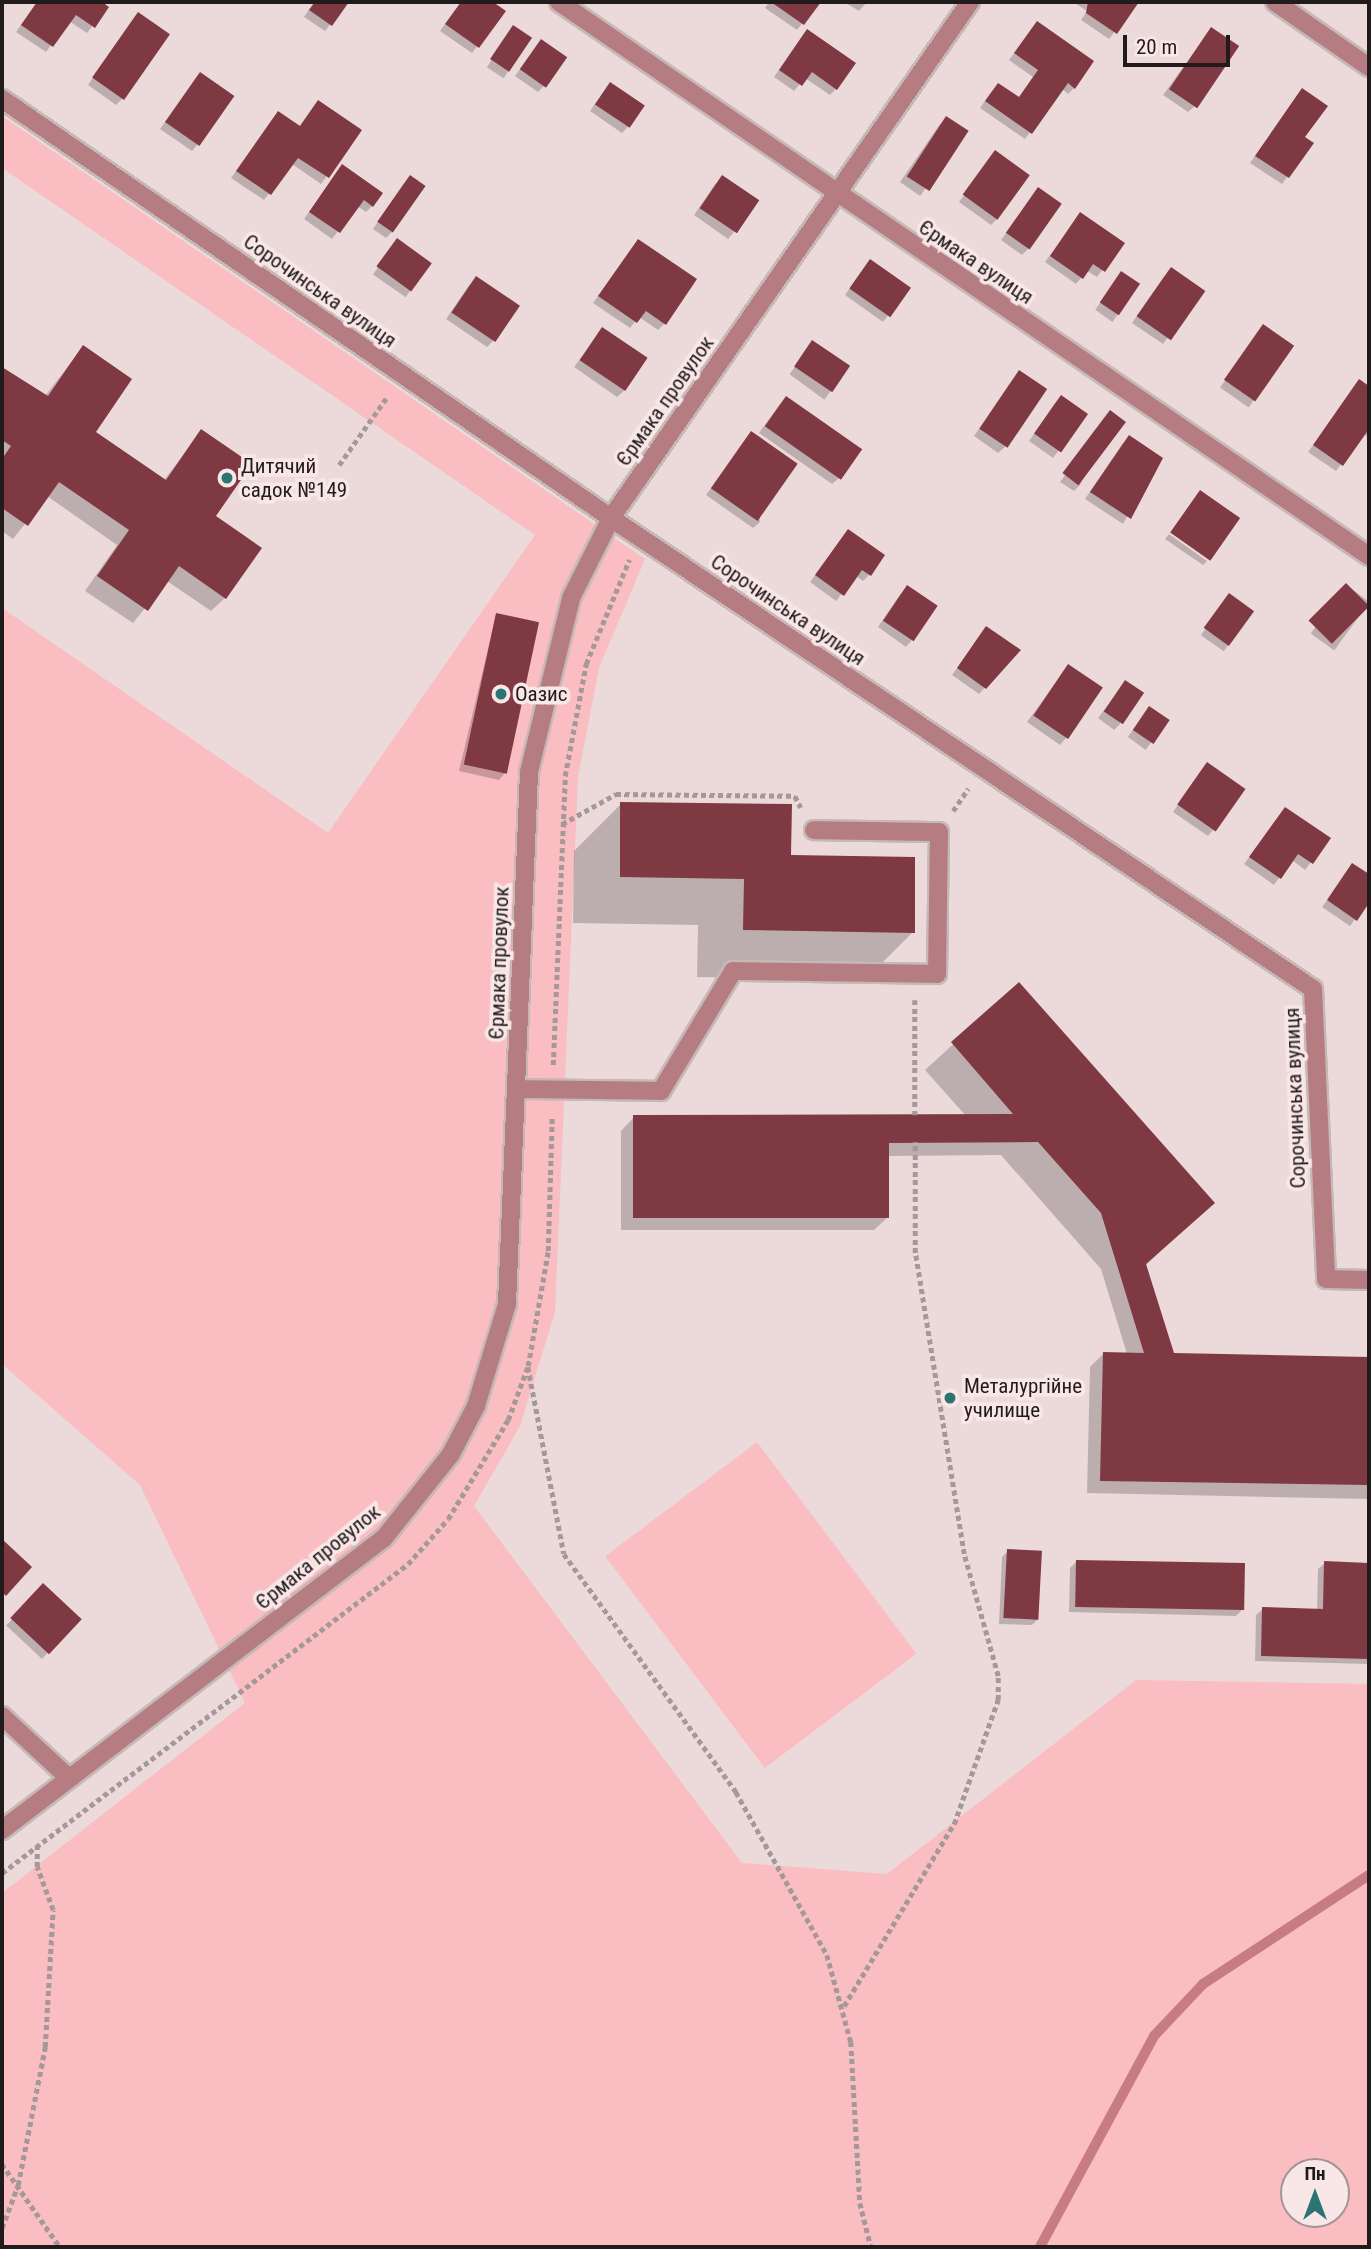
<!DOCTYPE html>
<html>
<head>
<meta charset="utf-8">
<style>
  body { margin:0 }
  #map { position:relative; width:1371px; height:2249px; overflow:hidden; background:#ecdadb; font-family:"Roboto Condensed",sans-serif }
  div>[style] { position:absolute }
  .green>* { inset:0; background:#f9bdc2; transform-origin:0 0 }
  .shadow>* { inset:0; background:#0003; transform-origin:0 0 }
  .stream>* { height:10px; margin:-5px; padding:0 5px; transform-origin:5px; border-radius:5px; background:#c77b83 }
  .building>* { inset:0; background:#7e3943; transform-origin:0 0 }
  .path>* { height:4.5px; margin-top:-2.25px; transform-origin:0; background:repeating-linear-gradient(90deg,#a59898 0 5px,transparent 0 8.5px) }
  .roads { filter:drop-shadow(2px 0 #c7b8b8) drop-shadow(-2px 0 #c7b8b8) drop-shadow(0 2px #c7b8b8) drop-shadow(0 -2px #c7b8b8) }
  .minor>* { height:18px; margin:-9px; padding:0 9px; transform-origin:9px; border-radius:9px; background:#b57d82 }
  .dots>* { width:19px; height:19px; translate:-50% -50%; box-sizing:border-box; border:4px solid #f9e7e8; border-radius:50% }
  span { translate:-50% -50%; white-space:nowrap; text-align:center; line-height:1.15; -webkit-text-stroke:7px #f9e7e8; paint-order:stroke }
  .street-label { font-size:21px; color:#211b1b }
  .poi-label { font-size:21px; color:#211b1b }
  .left { translate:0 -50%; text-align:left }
  .frame { position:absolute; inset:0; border:4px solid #211b1b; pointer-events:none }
  .north { position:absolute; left:1280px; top:2158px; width:70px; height:70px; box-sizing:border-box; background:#f9e7e8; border:2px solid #a39596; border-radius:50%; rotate:0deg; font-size:19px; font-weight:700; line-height:28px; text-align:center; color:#211b1b }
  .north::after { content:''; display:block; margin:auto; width:24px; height:32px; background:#2b7473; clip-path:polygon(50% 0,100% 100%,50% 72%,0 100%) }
  .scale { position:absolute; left:1123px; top:35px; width:107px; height:32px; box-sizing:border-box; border:4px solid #211b1b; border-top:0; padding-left:9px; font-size:21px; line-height:24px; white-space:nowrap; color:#211b1b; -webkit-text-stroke:5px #f9e7e8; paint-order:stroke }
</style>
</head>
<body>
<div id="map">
  <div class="green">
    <i style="clip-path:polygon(evenodd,2px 116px,645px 559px,599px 668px,578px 777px,555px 1312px,520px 1426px,474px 1506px,742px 1863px,887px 1874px,1136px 1680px,1369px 1684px,1369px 2247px,2px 2247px,2px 1893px,245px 1703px,140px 1485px,2px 1364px,2px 608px,328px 833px,535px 535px,2px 168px,2px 116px,1294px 2172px,1336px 2172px,1336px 2214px,1294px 2214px,1294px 2172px)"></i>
    <i style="left:757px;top:1442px;width:265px;height:190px;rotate:53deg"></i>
  </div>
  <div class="shadow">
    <i style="clip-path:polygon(37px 2px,99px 2px,107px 7px,87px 33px,69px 21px,46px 52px,16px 32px)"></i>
    <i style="clip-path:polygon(314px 2px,347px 2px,325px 31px,304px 17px)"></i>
    <i style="clip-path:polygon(461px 2px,490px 2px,503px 11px,472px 53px,440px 31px)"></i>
    <i style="clip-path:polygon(769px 2px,819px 2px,797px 30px,765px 8px)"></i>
    <i style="clip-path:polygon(844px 2px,867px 2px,859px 11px)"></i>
    <i style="clip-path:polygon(1073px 2px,1137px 2px,1109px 39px,1081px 20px,1087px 11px)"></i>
    <i style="clip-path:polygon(132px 21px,123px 98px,116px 105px,88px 85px)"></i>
    <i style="clip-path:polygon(1037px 23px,1074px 88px,1068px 94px,1062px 89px,1025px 139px,980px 108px,992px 91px,1018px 99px,1033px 77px,1009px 60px)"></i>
    <i style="left:513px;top:27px;width:20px;height:48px;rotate:33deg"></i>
    <i style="clip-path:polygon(1211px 29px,1195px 106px,1188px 112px,1163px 95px)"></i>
    <i style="clip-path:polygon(801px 38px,836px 89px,830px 95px,805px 78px,794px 91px,774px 77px)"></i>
    <i style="clip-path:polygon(541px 41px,544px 86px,538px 92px,515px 76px)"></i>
    <i style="clip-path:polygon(200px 74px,198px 144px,192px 151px,160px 129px)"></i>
    <i style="clip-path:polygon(604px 91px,628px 127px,622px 133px,590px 111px)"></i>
    <i style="clip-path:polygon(1296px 97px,1303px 138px,1311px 144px,1282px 184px,1250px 163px)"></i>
    <i style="clip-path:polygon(318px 102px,360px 130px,321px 184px,292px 164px,264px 200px,231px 178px,278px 113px,298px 128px)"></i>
    <i style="clip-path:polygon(940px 124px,967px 132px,920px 196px,900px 182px)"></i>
    <i style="clip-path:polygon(995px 153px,997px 219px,991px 225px,959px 202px)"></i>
    <i style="clip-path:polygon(342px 166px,372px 206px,366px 212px,357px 206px,332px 239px,304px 219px)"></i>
    <i style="clip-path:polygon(404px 183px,392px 232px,386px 238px,373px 229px)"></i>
    <i style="clip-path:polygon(716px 183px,734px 232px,728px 239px,694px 215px)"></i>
    <i style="clip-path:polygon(1038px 189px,1029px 248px,1022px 255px,1001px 240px)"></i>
    <i style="clip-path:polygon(1080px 214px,1123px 243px,1097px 277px,1087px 271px,1076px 284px,1045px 262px)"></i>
    <i style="left:397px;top:240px;width:40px;height:42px;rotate:35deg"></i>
    <i style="clip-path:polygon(638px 241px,664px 324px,658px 330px,639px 317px,630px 328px,593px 303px)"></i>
    <i style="clip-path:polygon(864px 268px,909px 288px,883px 322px,845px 295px)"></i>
    <i style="left:1121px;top:273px;width:21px;height:45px;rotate:35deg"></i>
    <i style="clip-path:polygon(1165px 275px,1202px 291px,1163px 344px,1132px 323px)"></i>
    <i style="clip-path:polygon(470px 284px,493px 341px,487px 347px,446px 319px)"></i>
    <i style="left:1263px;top:326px;width:35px;height:75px;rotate:35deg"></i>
    <i style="clip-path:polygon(602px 329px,624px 391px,617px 397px,574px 367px)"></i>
    <i style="left:813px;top:342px;width:43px;height:40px;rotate:36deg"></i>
    <i style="clip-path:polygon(83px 347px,94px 432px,164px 480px,202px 431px,225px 598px,211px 611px,167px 581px,133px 623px,85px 591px,117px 545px,47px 496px,13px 539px,2px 531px,2px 369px,45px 396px)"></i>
    <i style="clip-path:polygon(1013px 379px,1005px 447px,998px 453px,974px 436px)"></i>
    <i style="clip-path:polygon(1360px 382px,1369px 388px,1369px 438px,1364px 434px,1336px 471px,1308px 452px)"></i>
    <i style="clip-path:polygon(1055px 403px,1086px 414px,1053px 458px,1029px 441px)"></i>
    <i style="clip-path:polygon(780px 404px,839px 478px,832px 484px,759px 433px)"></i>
    <i style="clip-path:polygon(1110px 413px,1080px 485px,1074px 491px,1060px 482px)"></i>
    <i style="clip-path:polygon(751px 434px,760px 522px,753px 528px,706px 495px)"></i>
    <i style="clip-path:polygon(1123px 443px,1161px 459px,1123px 524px,1085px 499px)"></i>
    <i style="clip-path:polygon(848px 531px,869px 575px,863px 581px,856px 576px,836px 601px,810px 582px)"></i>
    <i style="clip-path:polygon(1169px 534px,1207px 561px,1203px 565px,1165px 539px)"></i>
    <i style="left:1346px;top:585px;width:29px;height:60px;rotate:36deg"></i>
    <i style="clip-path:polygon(901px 593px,912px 640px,906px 647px,878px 627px)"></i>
    <i style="left:1229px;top:595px;width:28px;height:49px;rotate:35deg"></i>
    <i style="clip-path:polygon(496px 615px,505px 773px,499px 780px,459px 771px)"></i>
    <i style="clip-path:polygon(986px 628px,1018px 650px,979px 694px,952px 675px)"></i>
    <i style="clip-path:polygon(1068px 666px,1066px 738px,1060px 745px,1027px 722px)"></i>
    <i style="clip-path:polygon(1125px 682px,1120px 724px,1114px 730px,1098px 718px)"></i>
    <i style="left:1149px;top:708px;width:22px;height:36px;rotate:36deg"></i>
    <i style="clip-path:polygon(1201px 771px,1214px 829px,1208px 836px,1173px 812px)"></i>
    <i style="clip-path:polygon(621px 804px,789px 857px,913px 932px,866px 979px,697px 977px,698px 925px,573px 923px,574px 851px)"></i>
    <i style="clip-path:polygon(1285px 809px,1328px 839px,1305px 870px,1292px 860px,1274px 885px,1244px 864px)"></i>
    <i style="clip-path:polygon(1353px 865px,1369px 876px,1369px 900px,1350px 926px,1322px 907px)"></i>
    <i style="clip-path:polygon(1019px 984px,1212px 1203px,1145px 1266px,1172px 1355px,1369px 1359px,1369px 1499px,1087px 1493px,1090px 1367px,1103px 1354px,1127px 1354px,1101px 1269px,1001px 1155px,888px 1156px,888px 1217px,874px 1230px,621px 1230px,621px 1131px,634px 1117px,966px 1116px,925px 1070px)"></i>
    <i style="clip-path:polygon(1008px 1551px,1038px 1619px,1032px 1625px,999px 1624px,1002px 1557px)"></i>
    <i style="clip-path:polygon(1077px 1561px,1242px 1610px,1236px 1616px,1069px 1612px,1070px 1568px)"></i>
    <i style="clip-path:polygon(1325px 1563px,1369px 1564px,1369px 1664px,1255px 1661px,1256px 1615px,1263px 1609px,1317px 1611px,1318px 1569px)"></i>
    <i style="left:43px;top:1586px;width:49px;height:54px;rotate:43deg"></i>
  </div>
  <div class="stream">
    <i style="left:1040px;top:2247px;width:240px;rotate:-61.6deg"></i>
    <i style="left:1154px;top:2036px;width:71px;rotate:-46.7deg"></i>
    <i style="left:1203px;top:1984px;width:199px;rotate:-33.3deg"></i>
  </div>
  <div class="building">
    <i style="clip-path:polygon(37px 2px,102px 2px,109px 7px,95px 28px,76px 15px,53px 47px,21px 25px)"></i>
    <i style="clip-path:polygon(315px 2px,349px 2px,332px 26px,309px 10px)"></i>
    <i style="clip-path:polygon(461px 2px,493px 2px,506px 11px,479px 48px,445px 24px)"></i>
    <i style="clip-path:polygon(771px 2px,821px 2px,804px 25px)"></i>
    <i style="clip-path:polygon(1088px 2px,1139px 2px,1117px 34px,1086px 13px)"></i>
    <i style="left:138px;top:12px;width:39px;height:80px;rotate:35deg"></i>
    <i style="clip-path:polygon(1037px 21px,1094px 61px,1075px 89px,1068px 83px,1032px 134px,985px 101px,998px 83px,1019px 97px,1038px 70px,1014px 53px)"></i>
    <i style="left:513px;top:25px;width:23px;height:41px;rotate:34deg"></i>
    <i style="left:1211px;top:27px;width:34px;height:75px;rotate:34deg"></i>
    <i style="clip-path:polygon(807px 29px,856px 63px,837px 90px,812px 72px,802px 86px,779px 70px)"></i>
    <i style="left:541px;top:39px;width:32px;height:37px;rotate:35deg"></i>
    <i style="left:200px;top:72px;width:42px;height:61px;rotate:35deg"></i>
    <i style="left:610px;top:82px;width:42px;height:27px;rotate:34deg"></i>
    <i style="clip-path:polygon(1302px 88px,1328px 106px,1305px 137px,1314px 143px,1289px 178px,1255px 156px)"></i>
    <i style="clip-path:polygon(318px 100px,362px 130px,329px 178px,298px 158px,271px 195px,236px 171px,278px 111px,300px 126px)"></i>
    <i style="left:946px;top:116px;width:27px;height:72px;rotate:33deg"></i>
    <i style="left:995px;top:150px;width:43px;height:55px;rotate:36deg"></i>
    <i style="clip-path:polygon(342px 164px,383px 193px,373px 207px,364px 200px,340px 233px,309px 212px)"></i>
    <i style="left:410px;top:175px;width:19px;height:57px;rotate:35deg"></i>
    <i style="left:722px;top:175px;width:45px;height:40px;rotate:34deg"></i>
    <i style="left:1038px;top:187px;width:29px;height:56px;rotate:35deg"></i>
    <i style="clip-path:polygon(1080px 212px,1125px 243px,1105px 272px,1093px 264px,1083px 279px,1050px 256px)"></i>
    <i style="left:397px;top:238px;width:43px;height:35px;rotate:36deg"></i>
    <i style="clip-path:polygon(638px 239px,697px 279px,666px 325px,646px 311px,637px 323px,598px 296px)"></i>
    <i style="left:870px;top:259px;width:50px;height:36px;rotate:35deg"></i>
    <i style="left:1171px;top:267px;width:42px;height:60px;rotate:35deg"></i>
    <i style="left:1121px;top:271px;width:23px;height:38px;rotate:34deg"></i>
    <i style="left:476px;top:276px;width:53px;height:44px;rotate:34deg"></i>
    <i style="left:1263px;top:324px;width:38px;height:68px;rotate:35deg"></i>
    <i style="left:602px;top:327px;width:55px;height:40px;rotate:34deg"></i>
    <i style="left:812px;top:340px;width:46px;height:32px;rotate:34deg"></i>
    <i style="clip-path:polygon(83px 345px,132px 379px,96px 432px,166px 480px,201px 429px,252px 464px,216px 516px,262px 548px,226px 599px,179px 566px,148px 611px,97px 576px,129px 530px,59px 482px,28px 526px,2px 508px,2px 459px,11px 446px,2px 440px,2px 367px,48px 396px)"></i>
    <i style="left:1019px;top:370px;width:34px;height:71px;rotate:34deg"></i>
    <i style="clip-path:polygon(1359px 379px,1369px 386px,1369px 429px,1343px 466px,1313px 445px)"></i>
    <i style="left:1061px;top:395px;width:33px;height:47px;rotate:35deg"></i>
    <i style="left:786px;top:396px;width:93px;height:37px;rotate:35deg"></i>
    <i style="left:1110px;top:410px;width:20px;height:79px;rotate:37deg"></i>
    <i style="left:751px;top:431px;width:57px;height:70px;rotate:35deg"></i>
    <i style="clip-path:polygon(1129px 435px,1163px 458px,1131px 519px,1090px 492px)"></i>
    <i style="left:1200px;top:490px;width:49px;height:52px;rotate:35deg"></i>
    <i style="clip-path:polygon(848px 529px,885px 555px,871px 576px,862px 570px,844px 596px,815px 575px)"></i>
    <i style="left:1346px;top:583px;width:33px;height:53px;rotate:45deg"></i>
    <i style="left:907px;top:585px;width:37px;height:43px;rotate:34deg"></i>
    <i style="left:1229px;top:593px;width:31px;height:43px;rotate:36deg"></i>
    <i style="left:496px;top:613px;width:44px;height:155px;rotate:12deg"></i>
    <i style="clip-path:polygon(986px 626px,1021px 650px,986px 689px,957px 668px)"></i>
    <i style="left:1068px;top:664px;width:42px;height:62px;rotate:34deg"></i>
    <i style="left:1125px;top:680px;width:23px;height:38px;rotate:34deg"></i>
    <i style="left:1149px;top:706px;width:25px;height:29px;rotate:34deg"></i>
    <i style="left:1207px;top:762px;width:47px;height:52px;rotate:35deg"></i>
    <i style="clip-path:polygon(620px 802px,792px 804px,791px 855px,915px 857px,915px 933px,743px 930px,744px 879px,620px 877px)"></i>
    <i style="clip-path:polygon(1285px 807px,1331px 838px,1313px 864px,1298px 854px,1281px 879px,1249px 857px)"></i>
    <i style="clip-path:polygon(1352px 863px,1369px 874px,1369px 903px,1357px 921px,1327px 900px)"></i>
    <i style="clip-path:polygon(1019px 982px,1215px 1203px,1146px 1264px,1174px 1353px,1369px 1357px,1369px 1485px,1100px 1481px,1103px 1352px,1144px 1353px,1101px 1213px,1038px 1142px,889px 1143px,889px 1218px,633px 1218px,633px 1115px,1013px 1114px,951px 1042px)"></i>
    <i style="clip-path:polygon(2px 1539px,32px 1567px,6px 1596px,2px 1592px)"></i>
    <i style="left:1007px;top:1549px;width:35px;height:69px;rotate:3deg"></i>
    <i style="left:1076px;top:1560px;width:169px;height:47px;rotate:1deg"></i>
    <i style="clip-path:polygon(1324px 1561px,1369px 1563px,1369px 1659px,1261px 1656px,1262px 1607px,1323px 1609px)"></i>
    <i style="left:43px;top:1583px;width:53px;height:48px;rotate:43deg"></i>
  </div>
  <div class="path">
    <i style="left:339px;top:465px;width:83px;rotate:-54.8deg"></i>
    <i style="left:953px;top:811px;width:27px;rotate:-56deg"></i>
    <i style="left:562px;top:824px;width:62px;rotate:-29.1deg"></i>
    <i style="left:616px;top:794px;width:179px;rotate:0.6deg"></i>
    <i style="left:795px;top:796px;width:13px;rotate:63deg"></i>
    <i style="left:915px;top:1000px;width:115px;rotate:90deg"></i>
    <i style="left:553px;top:1065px;width:289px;rotate:-87.6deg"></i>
    <i style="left:565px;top:776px;width:114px;rotate:-79.4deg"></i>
    <i style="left:586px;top:664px;width:113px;rotate:-67.5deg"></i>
    <i style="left:528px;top:1367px;width:190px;rotate:79.1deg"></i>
    <i style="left:564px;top:1554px;width:294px;rotate:54.1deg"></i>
    <i style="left:736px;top:1792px;width:187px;rotate:60.8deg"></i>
    <i style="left:827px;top:1955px;width:90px;rotate:74.6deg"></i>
    <i style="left:851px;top:2042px;width:161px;rotate:86.8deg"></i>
    <i style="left:860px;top:2203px;width:45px;rotate:76deg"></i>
    <i style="left:2px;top:1873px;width:510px;rotate:-37.27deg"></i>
    <i style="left:408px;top:1564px;width:60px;rotate:-48.4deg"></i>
    <i style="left:448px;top:1519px;width:116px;rotate:-58.8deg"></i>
    <i style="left:508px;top:1420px;width:58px;rotate:-69.7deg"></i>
    <i style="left:528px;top:1366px;width:117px;rotate:-80.1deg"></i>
    <i style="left:548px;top:1251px;width:136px;rotate:-88.3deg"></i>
    <i style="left:844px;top:2006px;width:213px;rotate:-58.9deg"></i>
    <i style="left:954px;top:1824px;width:132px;rotate:-70.5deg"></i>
    <i style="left:998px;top:1700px;width:24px;rotate:-90deg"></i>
    <i style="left:998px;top:1676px;width:127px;rotate:-105.6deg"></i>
    <i style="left:964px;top:1554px;width:305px;rotate:-99.2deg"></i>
    <i style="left:915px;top:1253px;width:111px;rotate:-90deg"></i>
    <i style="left:2px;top:2164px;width:101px;rotate:55.1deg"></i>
    <i style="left:2px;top:2228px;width:46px;rotate:-69.6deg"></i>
    <i style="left:18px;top:2185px;width:141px;rotate:-78.9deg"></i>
    <i style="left:45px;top:2047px;width:137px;rotate:-86.7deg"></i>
    <i style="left:53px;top:1910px;width:46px;rotate:-110.4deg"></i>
    <i style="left:37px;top:1867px;width:21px;rotate:-90deg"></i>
  </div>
  <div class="roads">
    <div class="minor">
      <i style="left:559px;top:2px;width:981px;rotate:34.37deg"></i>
      <i style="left:1275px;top:2px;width:114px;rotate:34.7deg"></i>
      <i style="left:2px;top:99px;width:739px;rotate:34.53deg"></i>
      <i style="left:611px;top:518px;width:845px;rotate:33.86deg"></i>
      <i style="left:1313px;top:989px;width:290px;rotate:87.4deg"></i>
      <i style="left:1326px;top:1279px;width:43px;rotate:1.3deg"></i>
      <i style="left:518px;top:1089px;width:143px;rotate:0.8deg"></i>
      <i style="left:661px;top:1091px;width:140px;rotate:-59deg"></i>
      <i style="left:733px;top:971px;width:204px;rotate:0.8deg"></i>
      <i style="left:937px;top:974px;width:142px;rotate:-89.2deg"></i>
      <i style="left:939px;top:832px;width:125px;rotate:-179.1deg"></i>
      <i style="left:2px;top:1716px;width:91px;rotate:42.8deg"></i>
      <i style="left:2px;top:1830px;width:481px;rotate:-37.4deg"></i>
      <i style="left:384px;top:1538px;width:107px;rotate:-51.4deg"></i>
      <i style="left:451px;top:1454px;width:54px;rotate:-62.5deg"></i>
      <i style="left:476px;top:1406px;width:107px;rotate:-73.1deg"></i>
      <i style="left:507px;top:1304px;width:532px;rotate:-87.63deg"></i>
      <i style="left:529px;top:772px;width:179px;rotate:-76.4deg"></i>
      <i style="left:571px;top:598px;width:89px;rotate:-63.4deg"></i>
      <i style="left:611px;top:518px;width:629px;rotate:-55.17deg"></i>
    </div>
  </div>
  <div class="dots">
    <i style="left:227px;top:478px;background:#2b7473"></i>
    <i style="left:501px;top:694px;background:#2b7473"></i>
    <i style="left:950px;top:1398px;background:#2b7473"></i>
  </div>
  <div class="street-label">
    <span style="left:976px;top:262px;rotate:34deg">Єрмака вулиця</span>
    <span style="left:320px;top:291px;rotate:35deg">Сорочинська вулиця</span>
    <span style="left:665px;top:401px;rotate:-55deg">Єрмака провулок</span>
    <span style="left:788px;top:610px;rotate:34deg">Сорочинська вулиця</span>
    <span style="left:499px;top:963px;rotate:-88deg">Єрмака провулок</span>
    <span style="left:1295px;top:1098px;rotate:-92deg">Сорочинська вулиця</span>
    <span style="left:318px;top:1557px;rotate:-39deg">Єрмака провулок</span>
  </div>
  <div class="poi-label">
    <span class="left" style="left:241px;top:478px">Дитячий<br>садок №149</span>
    <span class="left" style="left:515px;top:694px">Оазис</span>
    <span class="left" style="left:964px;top:1398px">Металургійне<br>училище</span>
  </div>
  <div class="frame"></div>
  <div class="north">Пн</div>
  <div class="scale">20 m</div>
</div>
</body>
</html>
